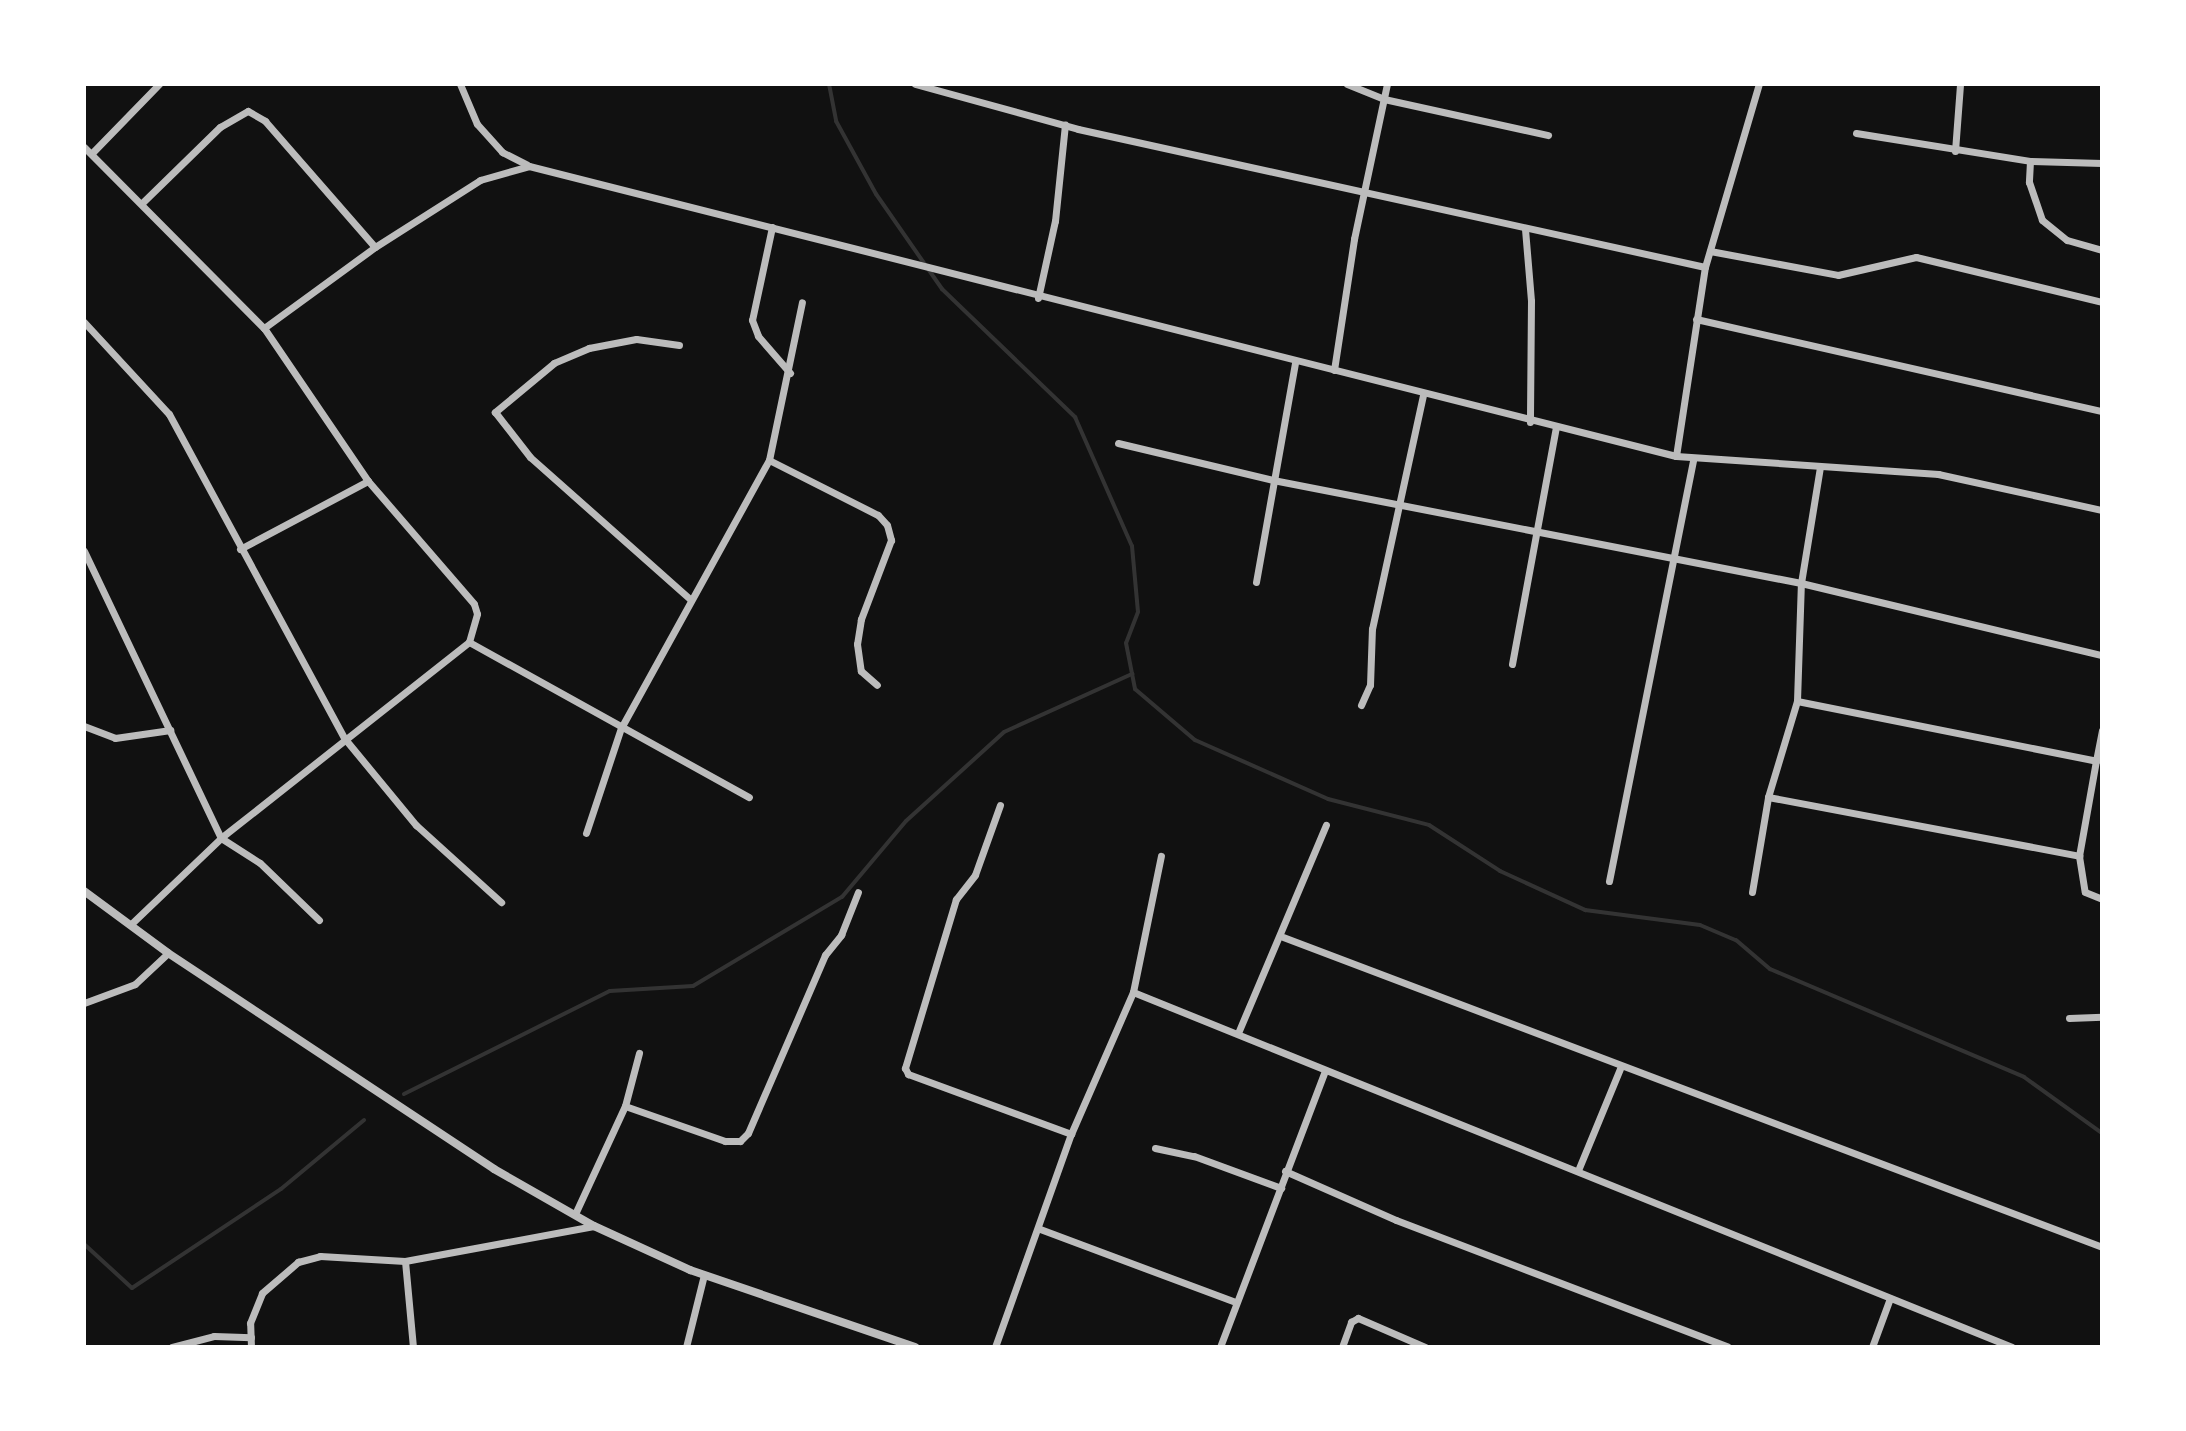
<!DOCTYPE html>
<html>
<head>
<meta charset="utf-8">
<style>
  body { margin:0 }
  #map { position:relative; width:2186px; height:1431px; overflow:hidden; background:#111; font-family:Barlow,sans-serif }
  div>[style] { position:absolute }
  .stream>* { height:4px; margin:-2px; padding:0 2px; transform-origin:2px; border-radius:2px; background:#333 }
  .minor>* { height:7px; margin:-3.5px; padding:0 3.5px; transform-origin:3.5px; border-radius:3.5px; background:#bcbcbc }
  .tertiary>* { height:8px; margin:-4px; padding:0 4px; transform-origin:4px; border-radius:4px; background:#bcbcbc }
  span { translate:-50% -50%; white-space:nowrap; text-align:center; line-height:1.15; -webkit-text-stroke:7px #fff; paint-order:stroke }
  .frame { position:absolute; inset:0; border:86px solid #fff; pointer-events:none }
</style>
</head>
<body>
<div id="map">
  <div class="stream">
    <i style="left:829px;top:84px;width:38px;rotate:79deg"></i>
    <i style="left:836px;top:121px;width:83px;rotate:61.3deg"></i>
    <i style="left:876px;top:194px;width:116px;rotate:55.2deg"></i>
    <i style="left:942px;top:289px;width:185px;rotate:43.9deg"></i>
    <i style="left:1075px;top:417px;width:141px;rotate:66.2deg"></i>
    <i style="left:1132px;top:546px;width:66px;rotate:84.8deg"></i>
    <i style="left:1138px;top:612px;width:33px;rotate:111deg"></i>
    <i style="left:1126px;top:643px;width:47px;rotate:78.9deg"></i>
    <i style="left:1135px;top:689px;width:79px;rotate:40.4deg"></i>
    <i style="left:1195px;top:740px;width:145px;rotate:23.9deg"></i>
    <i style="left:1328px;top:799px;width:104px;rotate:14.4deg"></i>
    <i style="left:1429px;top:825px;width:85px;rotate:32.9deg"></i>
    <i style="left:1500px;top:871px;width:94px;rotate:24.6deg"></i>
    <i style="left:1585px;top:910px;width:116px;rotate:7.4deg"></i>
    <i style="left:1700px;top:925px;width:39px;rotate:23deg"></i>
    <i style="left:1736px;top:940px;width:45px;rotate:40.5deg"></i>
    <i style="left:1770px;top:969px;width:276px;rotate:23deg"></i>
    <i style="left:2024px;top:1077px;width:96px;rotate:35.7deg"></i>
    <i style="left:404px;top:1094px;width:230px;rotate:-26.6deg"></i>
    <i style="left:610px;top:991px;width:83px;rotate:-3.4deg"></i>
    <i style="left:693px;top:986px;width:174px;rotate:-30.9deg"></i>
    <i style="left:842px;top:897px;width:99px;rotate:-49.9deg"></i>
    <i style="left:906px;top:821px;width:132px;rotate:-42.2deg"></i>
    <i style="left:1004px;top:732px;width:141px;rotate:-24.4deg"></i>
    <i style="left:84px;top:1244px;width:65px;rotate:42.5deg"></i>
    <i style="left:132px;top:1288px;width:179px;rotate:-33.6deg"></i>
    <i style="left:281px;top:1189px;width:108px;rotate:-39.7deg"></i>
  </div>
  <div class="minor">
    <i style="left:460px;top:84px;width:43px;rotate:67deg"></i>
    <i style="left:477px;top:124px;width:38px;rotate:48deg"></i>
    <i style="left:502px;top:152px;width:28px;rotate:27deg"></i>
    <i style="left:915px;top:84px;width:169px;rotate:15.4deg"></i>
    <i style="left:1078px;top:129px;width:642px;rotate:12.41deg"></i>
    <i style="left:1347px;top:84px;width:40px;rotate:22deg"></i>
    <i style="left:1384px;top:99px;width:168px;rotate:12.4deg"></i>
    <i style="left:1856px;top:133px;width:176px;rotate:9.1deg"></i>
    <i style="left:2030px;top:161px;width:72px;rotate:1.6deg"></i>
    <i style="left:84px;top:147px;width:255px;rotate:45.2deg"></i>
    <i style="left:264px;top:328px;width:185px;rotate:55.8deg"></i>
    <i style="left:368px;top:481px;width:162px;rotate:49.2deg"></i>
    <i style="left:474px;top:604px;width:10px;rotate:73deg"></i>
    <i style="left:477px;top:614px;width:29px;rotate:106deg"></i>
    <i style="left:469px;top:642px;width:316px;rotate:141.7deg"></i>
    <i style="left:221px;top:838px;width:124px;rotate:136.3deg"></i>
    <i style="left:1955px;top:151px;width:67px;rotate:-85.7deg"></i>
    <i style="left:92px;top:153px;width:96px;rotate:-45.8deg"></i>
    <i style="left:2030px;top:161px;width:21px;rotate:93deg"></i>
    <i style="left:2029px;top:182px;width:40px;rotate:71.1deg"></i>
    <i style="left:2042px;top:220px;width:32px;rotate:39deg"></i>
    <i style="left:2067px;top:240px;width:36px;rotate:16deg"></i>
    <i style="left:142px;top:203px;width:109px;rotate:-44.3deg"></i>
    <i style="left:220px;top:127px;width:32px;rotate:-30deg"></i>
    <i style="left:248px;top:111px;width:20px;rotate:30deg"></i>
    <i style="left:265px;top:121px;width:167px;rotate:48.9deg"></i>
    <i style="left:772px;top:227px;width:95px;rotate:102.1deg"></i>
    <i style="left:752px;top:320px;width:17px;rotate:69deg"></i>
    <i style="left:758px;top:336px;width:49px;rotate:49.1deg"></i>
    <i style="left:1525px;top:229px;width:72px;rotate:85.2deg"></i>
    <i style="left:1531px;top:301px;width:121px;rotate:90.5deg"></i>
    <i style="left:1710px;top:251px;width:130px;rotate:10.6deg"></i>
    <i style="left:1838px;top:275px;width:80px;rotate:-13deg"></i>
    <i style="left:1916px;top:257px;width:191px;rotate:13.6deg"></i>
    <i style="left:1038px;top:298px;width:79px;rotate:-77.6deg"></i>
    <i style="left:1055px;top:221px;width:97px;rotate:-84.1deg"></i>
    <i style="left:1696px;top:319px;width:416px;rotate:12.8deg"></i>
    <i style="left:84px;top:322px;width:125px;rotate:47.3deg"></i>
    <i style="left:169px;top:414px;width:370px;rotate:61.6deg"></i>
    <i style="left:345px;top:739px;width:112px;rotate:50.5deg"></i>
    <i style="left:416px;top:825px;width:115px;rotate:42.2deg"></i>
    <i style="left:264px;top:328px;width:137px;rotate:-36.1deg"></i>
    <i style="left:375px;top:247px;width:125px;rotate:-32.5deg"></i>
    <i style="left:480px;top:180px;width:51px;rotate:-15.9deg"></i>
    <i style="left:529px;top:166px;width:1183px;rotate:14.19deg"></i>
    <i style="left:1676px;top:456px;width:263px;rotate:3.9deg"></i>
    <i style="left:1938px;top:474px;width:168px;rotate:12.4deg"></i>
    <i style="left:679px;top:345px;width:43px;rotate:-172.1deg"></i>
    <i style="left:636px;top:339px;width:48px;rotate:169.2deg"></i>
    <i style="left:589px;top:348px;width:38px;rotate:157deg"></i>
    <i style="left:554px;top:363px;width:77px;rotate:140.3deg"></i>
    <i style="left:495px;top:412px;width:57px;rotate:52.1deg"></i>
    <i style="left:530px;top:457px;width:215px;rotate:41.6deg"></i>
    <i style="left:1334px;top:370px;width:133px;rotate:-81.3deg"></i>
    <i style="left:1354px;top:239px;width:158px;rotate:-78deg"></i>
    <i style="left:1118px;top:443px;width:159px;rotate:13.4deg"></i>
    <i style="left:1273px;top:480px;width:538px;rotate:11.04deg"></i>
    <i style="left:1801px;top:583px;width:309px;rotate:13.5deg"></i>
    <i style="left:1676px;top:456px;width:191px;rotate:-81.3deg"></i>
    <i style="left:1705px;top:267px;width:191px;rotate:-73.6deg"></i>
    <i style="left:769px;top:460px;width:122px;rotate:26.8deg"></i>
    <i style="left:878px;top:515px;width:13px;rotate:48deg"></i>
    <i style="left:887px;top:525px;width:16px;rotate:75deg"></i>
    <i style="left:891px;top:540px;width:85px;rotate:110.8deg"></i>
    <i style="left:861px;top:619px;width:25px;rotate:99deg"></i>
    <i style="left:857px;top:644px;width:27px;rotate:82deg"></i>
    <i style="left:861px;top:671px;width:21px;rotate:41deg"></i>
    <i style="left:240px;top:549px;width:145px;rotate:-28deg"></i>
    <i style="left:84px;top:551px;width:318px;rotate:64.5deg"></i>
    <i style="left:221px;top:838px;width:46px;rotate:32.7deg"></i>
    <i style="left:260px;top:863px;width:82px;rotate:44deg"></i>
    <i style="left:1256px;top:582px;width:223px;rotate:-79.9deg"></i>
    <i style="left:469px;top:642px;width:320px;rotate:29deg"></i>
    <i style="left:1512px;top:664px;width:241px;rotate:-79.5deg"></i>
    <i style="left:1797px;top:701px;width:305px;rotate:11.3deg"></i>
    <i style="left:2096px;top:761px;width:31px;rotate:-79deg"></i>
    <i style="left:1361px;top:705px;width:22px;rotate:-66deg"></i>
    <i style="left:1370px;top:685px;width:56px;rotate:-88deg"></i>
    <i style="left:1372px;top:629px;width:239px;rotate:-77.7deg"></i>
    <i style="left:84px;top:726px;width:33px;rotate:21deg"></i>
    <i style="left:115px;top:738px;width:56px;rotate:-8.3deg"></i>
    <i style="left:1768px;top:797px;width:317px;rotate:10.7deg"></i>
    <i style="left:2079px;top:856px;width:97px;rotate:-79.9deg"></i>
    <i style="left:1000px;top:805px;width:74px;rotate:109.7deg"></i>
    <i style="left:975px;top:875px;width:31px;rotate:128deg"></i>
    <i style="left:956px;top:899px;width:177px;rotate:106.8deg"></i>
    <i style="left:905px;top:1068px;width:7px;rotate:63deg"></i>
    <i style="left:908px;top:1074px;width:174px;rotate:20.2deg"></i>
    <i style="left:586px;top:833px;width:111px;rotate:-71.6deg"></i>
    <i style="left:621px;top:728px;width:306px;rotate:-61.1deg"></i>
    <i style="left:769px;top:460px;width:161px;rotate:-78.2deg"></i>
    <i style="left:2079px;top:856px;width:36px;rotate:81deg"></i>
    <i style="left:2085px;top:892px;width:18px;rotate:22deg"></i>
    <i style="left:1609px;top:881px;width:430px;rotate:-78.7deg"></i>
    <i style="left:1752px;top:892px;width:96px;rotate:-80.4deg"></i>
    <i style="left:1768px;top:797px;width:100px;rotate:-73.2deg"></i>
    <i style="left:1797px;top:701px;width:118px;rotate:-88.1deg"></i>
    <i style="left:1801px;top:583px;width:118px;rotate:-80.7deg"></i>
    <i style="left:1283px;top:937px;width:876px;rotate:20.73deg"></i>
    <i style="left:1133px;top:992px;width:948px;rotate:21.99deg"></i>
    <i style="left:84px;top:1003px;width:54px;rotate:-20.4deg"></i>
    <i style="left:135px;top:984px;width:45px;rotate:-43.2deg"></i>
    <i style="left:2069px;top:1018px;width:33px;rotate:-2deg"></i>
    <i style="left:1238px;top:1033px;width:226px;rotate:-67.1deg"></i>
    <i style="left:625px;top:1106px;width:106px;rotate:19.3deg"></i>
    <i style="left:725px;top:1141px;width:15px"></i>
    <i style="left:740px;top:1141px;width:11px;rotate:-45deg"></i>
    <i style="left:748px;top:1133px;width:194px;rotate:-66.6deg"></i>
    <i style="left:825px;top:955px;width:26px;rotate:-51deg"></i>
    <i style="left:841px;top:935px;width:46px;rotate:-68.4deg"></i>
    <i style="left:1155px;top:1148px;width:40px;rotate:12deg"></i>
    <i style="left:1194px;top:1156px;width:93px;rotate:20.2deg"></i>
    <i style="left:1579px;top:1168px;width:110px;rotate:-67.6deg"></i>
    <i style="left:1285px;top:1171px;width:121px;rotate:23.8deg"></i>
    <i style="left:1396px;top:1220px;width:355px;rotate:20.9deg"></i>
    <i style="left:575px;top:1214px;width:119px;rotate:-65.2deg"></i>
    <i style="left:625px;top:1106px;width:55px;rotate:-75.2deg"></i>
    <i style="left:1040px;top:1229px;width:208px;rotate:20.5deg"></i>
    <i style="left:405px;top:1261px;width:86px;rotate:84.7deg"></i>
    <i style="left:172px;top:1347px;width:43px;rotate:-14.7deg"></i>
    <i style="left:214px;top:1336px;width:37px;rotate:2deg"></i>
    <i style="left:251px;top:1347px;width:24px;rotate:-92deg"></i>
    <i style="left:250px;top:1323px;width:32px;rotate:-68deg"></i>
    <i style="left:262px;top:1293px;width:48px;rotate:-40.7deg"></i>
    <i style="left:298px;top:1262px;width:23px;rotate:-15deg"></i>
    <i style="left:320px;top:1256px;width:85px;rotate:3.4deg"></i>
    <i style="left:405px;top:1261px;width:192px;rotate:-10.5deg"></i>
    <i style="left:686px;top:1347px;width:74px;rotate:-76deg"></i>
    <i style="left:995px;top:1347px;width:226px;rotate:-70.4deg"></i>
    <i style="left:1071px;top:1134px;width:155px;rotate:-66.4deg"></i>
    <i style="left:1133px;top:992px;width:139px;rotate:-78.4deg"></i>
    <i style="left:1220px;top:1347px;width:295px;rotate:-69.2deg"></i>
    <i style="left:1342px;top:1347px;width:27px;rotate:-70deg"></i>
    <i style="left:1351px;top:1322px;width:8px;rotate:-30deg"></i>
    <i style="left:1358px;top:1318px;width:73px;rotate:23.4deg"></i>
    <i style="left:1872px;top:1347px;width:52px;rotate:-69.8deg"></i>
  </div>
  <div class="tertiary">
    <i style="left:84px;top:891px;width:104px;rotate:36.4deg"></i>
    <i style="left:168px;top:953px;width:391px;rotate:33.5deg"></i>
    <i style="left:494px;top:1169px;width:115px;rotate:29.7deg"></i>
    <i style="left:594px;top:1226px;width:106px;rotate:24.6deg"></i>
    <i style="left:690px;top:1270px;width:238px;rotate:18.9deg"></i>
  </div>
  <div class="frame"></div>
</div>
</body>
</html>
